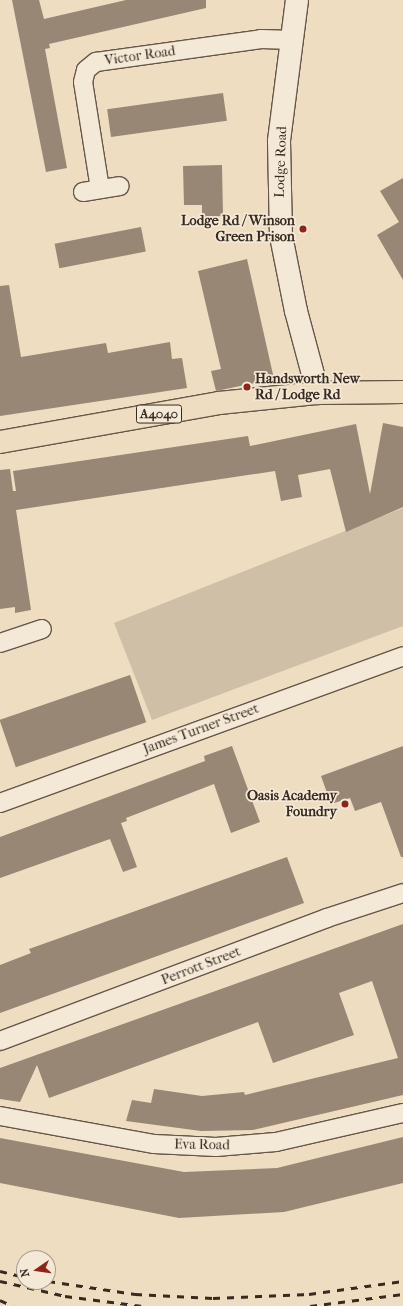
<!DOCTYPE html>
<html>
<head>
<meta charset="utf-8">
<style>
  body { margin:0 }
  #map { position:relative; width:403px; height:1306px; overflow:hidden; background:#eeddc1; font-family:"IM FELL French Canon",serif }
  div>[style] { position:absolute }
  .green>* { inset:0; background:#cfbfa6 }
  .building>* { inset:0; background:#978774; transform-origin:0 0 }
  .roads { filter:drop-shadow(1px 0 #665749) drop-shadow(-1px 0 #665749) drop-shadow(0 1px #665749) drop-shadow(0 -1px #665749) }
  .street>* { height:18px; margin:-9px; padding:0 9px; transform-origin:9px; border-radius:9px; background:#f4e9d7 }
  .secondary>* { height:22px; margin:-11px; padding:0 11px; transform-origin:11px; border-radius:11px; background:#f4e9d7 }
  .primary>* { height:22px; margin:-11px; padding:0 11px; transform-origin:11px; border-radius:11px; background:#eeddc1 }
  .rail>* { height:3px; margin-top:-1.5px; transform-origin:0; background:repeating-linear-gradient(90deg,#382a21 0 7px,transparent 0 14px) }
  .dots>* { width:11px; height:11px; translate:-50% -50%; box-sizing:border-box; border:2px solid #f4e9d7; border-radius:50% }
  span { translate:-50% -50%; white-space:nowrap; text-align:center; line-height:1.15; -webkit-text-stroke:3.5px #f4e9d7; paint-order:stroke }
  .shield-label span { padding:1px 3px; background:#f4e9d7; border:1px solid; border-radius:3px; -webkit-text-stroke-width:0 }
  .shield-label { font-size:13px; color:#382a21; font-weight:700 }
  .street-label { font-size:14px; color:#382a21 }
  .poi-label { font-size:14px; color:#382a21; font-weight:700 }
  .right { translate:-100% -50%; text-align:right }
  .left { translate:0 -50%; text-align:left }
  .north { position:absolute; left:16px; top:1250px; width:40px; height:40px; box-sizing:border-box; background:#f4e9d7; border:1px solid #a99d8e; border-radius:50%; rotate:257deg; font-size:11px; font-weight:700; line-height:16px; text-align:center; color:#382a21 }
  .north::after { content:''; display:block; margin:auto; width:14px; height:18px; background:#8f2418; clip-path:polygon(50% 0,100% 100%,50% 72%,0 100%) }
</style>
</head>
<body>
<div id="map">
  <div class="green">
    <i style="clip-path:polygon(403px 508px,403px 626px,152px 720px,114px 623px)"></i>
  </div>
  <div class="building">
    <i style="clip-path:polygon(12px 0,39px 0,44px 19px,126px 0,206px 0,206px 8px,49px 44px,50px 48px,45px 49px,67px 168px,46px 172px)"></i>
    <i style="left:223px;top:93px;width:28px;height:117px;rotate:82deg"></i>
    <i style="clip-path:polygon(222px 165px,223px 216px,202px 217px,202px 205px,184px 205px,183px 166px)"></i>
    <i style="clip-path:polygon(403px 178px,403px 280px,377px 235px,399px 222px,380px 191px)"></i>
    <i style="left:141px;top:227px;width:25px;height:88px;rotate:79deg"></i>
    <i style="clip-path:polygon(247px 259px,274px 379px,216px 391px,211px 371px,221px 369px,198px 271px)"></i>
    <i style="clip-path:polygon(9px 285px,21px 357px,106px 343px,108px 353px,170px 342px,172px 359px,182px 358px,187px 388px,0 416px,0 286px)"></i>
    <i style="clip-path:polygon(383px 423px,403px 427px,403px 507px,346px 532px,330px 469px,298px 475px,302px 497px,281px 501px,275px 471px,16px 510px,31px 610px,15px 613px,15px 607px,0 609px,0 470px,10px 469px,13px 491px,16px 491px,13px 471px,248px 436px,250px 446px,356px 424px,370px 494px)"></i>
    <i style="left:130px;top:675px;width:50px;height:138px;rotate:71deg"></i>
    <i style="clip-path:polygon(232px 746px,260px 822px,231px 833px,214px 784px,126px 818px,127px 821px,121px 823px,137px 867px,123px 872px,110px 839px,0 878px,0 837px,205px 761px,204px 756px)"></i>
    <i style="clip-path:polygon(403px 746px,403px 857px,401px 857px,381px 802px,355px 811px,350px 798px,331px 804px,321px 776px)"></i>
    <i style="clip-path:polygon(287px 857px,304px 903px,0 1013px,0 965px,31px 953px,29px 949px)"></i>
    <i style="clip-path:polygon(403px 924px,403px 1095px,253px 1130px,201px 1131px,126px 1121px,132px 1100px,151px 1103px,154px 1089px,202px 1096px,244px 1092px,245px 1095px,398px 1058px,372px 981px,339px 993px,354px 1035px,273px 1063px,258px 1022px,49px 1098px,37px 1065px,20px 1102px,0 1099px,0 1068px)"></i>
    <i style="clip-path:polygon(403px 1137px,403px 1183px,284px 1212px,179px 1218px,0 1183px,0 1138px,184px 1172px,277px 1168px)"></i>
  </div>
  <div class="roads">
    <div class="street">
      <i style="left:100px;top:189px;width:108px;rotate:-99deg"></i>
      <i style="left:83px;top:82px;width:12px;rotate:-76deg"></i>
      <i style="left:86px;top:70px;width:13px;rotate:-39deg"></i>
      <i style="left:96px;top:62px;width:167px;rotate:-7.9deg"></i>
      <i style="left:261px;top:39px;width:32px;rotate:2deg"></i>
      <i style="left:83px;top:192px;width:37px;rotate:-9deg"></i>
      <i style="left:0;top:643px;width:44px;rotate:-18.4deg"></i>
      <i style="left:0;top:803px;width:429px;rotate:-20deg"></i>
      <i style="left:0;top:1041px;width:349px;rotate:-20.6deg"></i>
      <i style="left:327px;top:918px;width:80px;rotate:-18.2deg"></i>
      <i style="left:0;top:1116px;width:157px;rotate:10.3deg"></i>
      <i style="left:154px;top:1144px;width:62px;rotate:2.8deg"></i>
      <i style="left:216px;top:1147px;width:60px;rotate:-4.8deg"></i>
      <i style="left:276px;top:1142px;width:130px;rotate:-12.9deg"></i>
    </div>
    <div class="secondary">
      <i style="left:297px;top:0;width:142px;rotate:97.3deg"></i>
      <i style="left:279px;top:141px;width:95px;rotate:88.8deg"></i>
      <i style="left:281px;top:236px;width:76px;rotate:78.7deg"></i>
      <i style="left:296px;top:311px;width:85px;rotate:75deg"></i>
    </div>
    <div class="primary">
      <i style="left:0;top:442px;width:222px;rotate:-10.1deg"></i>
      <i style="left:219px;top:403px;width:100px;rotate:-5.8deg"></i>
      <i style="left:318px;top:393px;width:85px;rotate:-0.7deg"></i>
    </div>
  </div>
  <div class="rail">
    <i style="left:0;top:1271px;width:25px;rotate:14deg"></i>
    <i style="left:0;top:1281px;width:67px;rotate:13deg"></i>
    <i style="left:65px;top:1296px;width:78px;rotate:7.4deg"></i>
    <i style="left:48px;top:1281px;width:88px;rotate:8.5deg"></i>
    <i style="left:135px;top:1294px;width:78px;rotate:2.9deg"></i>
    <i style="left:213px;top:1298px;width:96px;rotate:-2.4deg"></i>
    <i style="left:309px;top:1294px;width:95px;rotate:-7.9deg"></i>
    <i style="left:0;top:1300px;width:14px;rotate:25deg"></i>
    <i style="left:310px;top:1306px;width:94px;rotate:-7.4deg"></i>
  </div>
  <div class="dots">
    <i style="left:303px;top:229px;background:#8f2418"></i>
    <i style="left:247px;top:387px;background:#8f2418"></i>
    <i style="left:345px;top:804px;background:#8f2418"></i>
  </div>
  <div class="shield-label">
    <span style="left:159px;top:414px">A4040</span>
  </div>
  <div class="street-label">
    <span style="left:140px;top:56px;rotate:-8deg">Victor Road</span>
    <span style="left:281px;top:162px;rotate:-88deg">Lodge Road</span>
    <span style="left:201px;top:729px;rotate:-20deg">James Turner Street</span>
    <span style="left:201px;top:966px;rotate:-21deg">Perrott Street</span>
    <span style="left:202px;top:1145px;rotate:1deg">Eva Road</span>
  </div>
  <div class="poi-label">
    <span class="right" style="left:295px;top:229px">Lodge Rd / Winson<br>Green Prison</span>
    <span class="left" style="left:255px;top:387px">Handsworth New<br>Rd / Lodge Rd</span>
    <span class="right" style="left:337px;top:804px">Oasis Academy<br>Foundry</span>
  </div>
  <div class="north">N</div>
</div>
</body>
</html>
